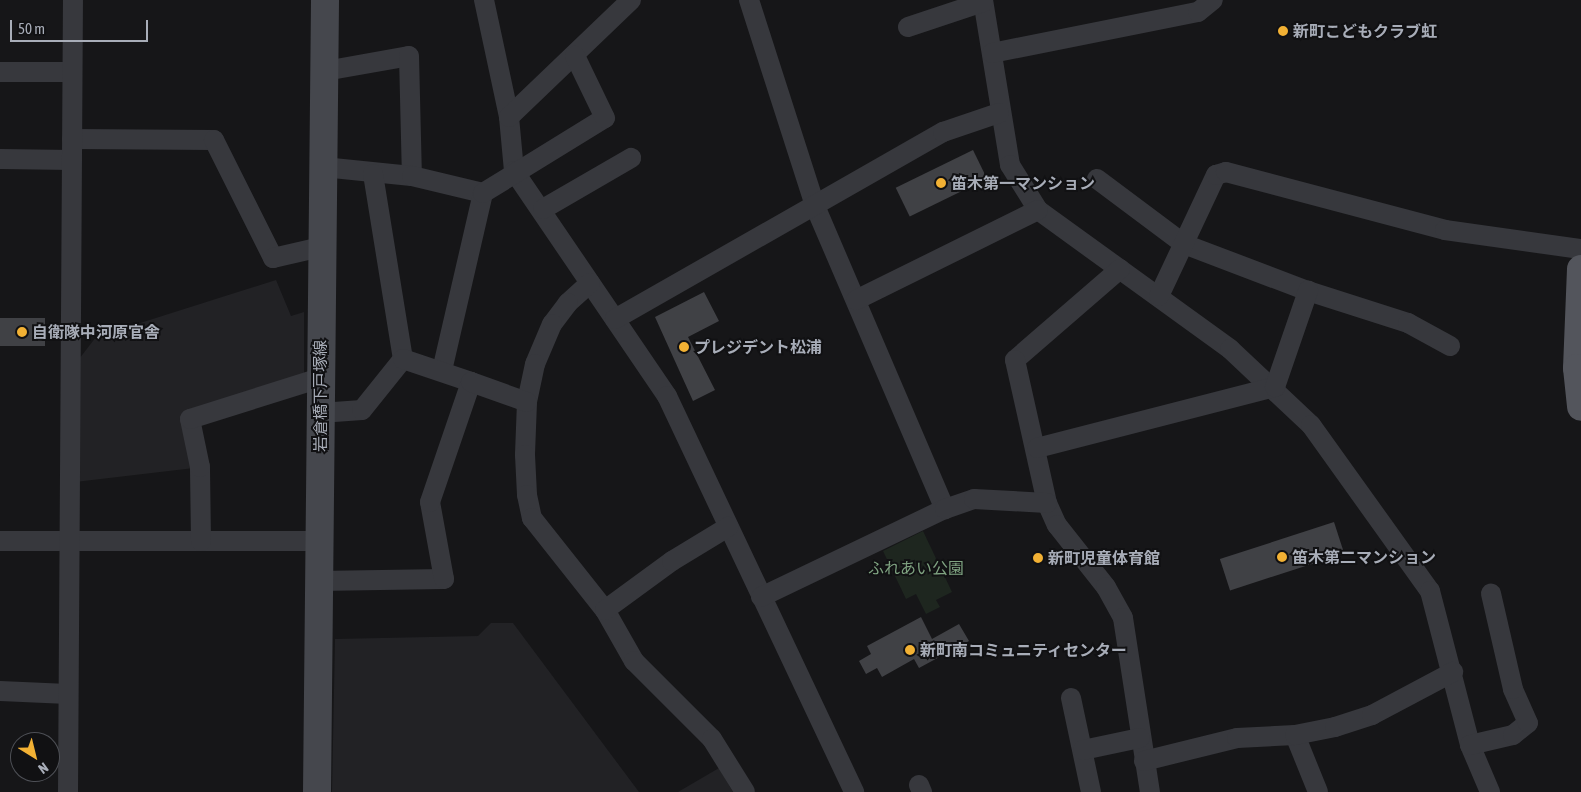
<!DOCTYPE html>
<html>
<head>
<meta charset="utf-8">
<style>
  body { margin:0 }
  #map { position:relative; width:1581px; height:792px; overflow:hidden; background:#161618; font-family:"Asap Condensed","Noto Sans JP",sans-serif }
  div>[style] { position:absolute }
  .built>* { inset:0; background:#222225 }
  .green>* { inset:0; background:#1e261f }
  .building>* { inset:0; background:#404145; transform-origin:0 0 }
  .street>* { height:20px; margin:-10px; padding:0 10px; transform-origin:10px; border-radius:10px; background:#37383d }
  .secondary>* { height:28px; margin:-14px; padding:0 14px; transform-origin:14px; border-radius:14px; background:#45474d }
  .primary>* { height:28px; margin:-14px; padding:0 14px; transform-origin:14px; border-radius:14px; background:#53555c }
  .dots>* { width:14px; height:14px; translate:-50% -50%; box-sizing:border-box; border:2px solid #111113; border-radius:50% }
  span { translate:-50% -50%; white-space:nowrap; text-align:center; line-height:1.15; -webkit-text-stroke:4px #111113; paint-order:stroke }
  .poi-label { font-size:16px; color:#a8adb8; font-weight:700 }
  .left { translate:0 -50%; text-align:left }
  .street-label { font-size:16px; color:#a8adb8 }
  .park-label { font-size:16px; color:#7fa381 }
  .north { position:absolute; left:10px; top:732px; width:50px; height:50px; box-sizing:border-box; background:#111113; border:1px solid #4d4f55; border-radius:50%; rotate:144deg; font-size:14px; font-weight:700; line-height:20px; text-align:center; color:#a8adb8 }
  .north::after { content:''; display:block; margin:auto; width:18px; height:22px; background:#f2b134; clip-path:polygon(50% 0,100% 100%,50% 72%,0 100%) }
  .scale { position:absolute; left:10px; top:20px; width:138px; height:22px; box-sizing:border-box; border:2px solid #a8adb8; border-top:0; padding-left:6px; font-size:15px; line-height:18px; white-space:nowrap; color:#a8adb8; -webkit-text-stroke:4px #111113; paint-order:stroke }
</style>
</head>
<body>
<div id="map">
  <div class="built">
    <i style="clip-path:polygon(276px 280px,291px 316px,304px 312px,304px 376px,187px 414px,194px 468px,75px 482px,76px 363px,96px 337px)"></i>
    <i style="clip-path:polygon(491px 623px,513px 623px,639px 792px,332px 792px,335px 639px,478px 636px)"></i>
    <i style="clip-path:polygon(719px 768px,733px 792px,678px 792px)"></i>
  </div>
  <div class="green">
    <i style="clip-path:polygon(923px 531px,952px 592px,936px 600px,940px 607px,926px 614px,916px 594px,906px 599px,883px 551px)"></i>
  </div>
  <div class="building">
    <i style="left:973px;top:150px;width:32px;height:86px;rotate:64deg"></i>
    <i style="clip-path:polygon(704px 292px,719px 321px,688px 337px,715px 390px,693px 401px,655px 317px)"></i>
    <i style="left:0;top:318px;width:45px;height:28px"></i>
    <i style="left:1334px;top:522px;width:33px;height:120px;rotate:72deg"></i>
    <i style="clip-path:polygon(921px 617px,932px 639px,959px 624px,969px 641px,919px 668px,914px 659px,882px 677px,877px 668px,866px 674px,859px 661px,871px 654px,867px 646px)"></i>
  </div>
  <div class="street">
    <i style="left:484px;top:0;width:120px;rotate:77.9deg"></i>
    <i style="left:509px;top:117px;width:54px;rotate:84.7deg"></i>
    <i style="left:514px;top:171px;width:272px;rotate:55.8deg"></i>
    <i style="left:667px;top:396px;width:438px;rotate:64.7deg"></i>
    <i style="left:749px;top:0;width:216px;rotate:72.2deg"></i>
    <i style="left:815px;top:206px;width:330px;rotate:66.8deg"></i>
    <i style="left:983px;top:0;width:167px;rotate:80.7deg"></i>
    <i style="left:1010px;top:165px;width:53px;rotate:58.1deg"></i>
    <i style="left:1038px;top:210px;width:237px;rotate:35.9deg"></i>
    <i style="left:1230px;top:349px;width:111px;rotate:43.2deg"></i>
    <i style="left:1311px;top:425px;width:204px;rotate:54.4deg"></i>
    <i style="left:1430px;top:591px;width:159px;rotate:75.4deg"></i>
    <i style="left:1470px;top:745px;width:51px;rotate:66.9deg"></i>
    <i style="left:908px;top:27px;width:79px;rotate:-18.4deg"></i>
    <i style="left:992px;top:53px;width:210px;rotate:-11.3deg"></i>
    <i style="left:1198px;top:12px;width:19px;rotate:-39deg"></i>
    <i style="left:325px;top:71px;width:85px;rotate:-10.1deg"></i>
    <i style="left:409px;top:56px;width:120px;rotate:88.6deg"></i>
    <i style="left:0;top:72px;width:70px"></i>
    <i style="left:509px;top:117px;width:169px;rotate:-43.8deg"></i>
    <i style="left:72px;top:139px;width:142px;rotate:0.4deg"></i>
    <i style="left:214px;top:140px;width:132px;rotate:63.4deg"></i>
    <i style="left:273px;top:258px;width:49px;rotate:-12.9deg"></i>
    <i style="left:0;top:159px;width:72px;rotate:0.8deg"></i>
    <i style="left:323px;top:167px;width:89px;rotate:5.8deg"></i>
    <i style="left:412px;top:176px;width:73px;rotate:13.5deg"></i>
    <i style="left:483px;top:193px;width:183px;rotate:103deg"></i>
    <i style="left:373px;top:174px;width:187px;rotate:80.8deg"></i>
    <i style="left:1097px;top:179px;width:109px;rotate:36.8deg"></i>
    <i style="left:1184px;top:244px;width:133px;rotate:20.8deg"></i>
    <i style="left:1308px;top:291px;width:105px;rotate:17.7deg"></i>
    <i style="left:1408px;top:323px;width:48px;rotate:28.7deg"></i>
    <i style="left:483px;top:193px;width:143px;rotate:-31.6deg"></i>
    <i style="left:605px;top:118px;width:69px;rotate:-115.8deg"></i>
    <i style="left:543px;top:209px;width:102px;rotate:-30.1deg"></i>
    <i style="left:1120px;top:269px;width:139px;rotate:139.1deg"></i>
    <i style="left:1015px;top:360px;width:147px;rotate:77.4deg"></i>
    <i style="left:1047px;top:503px;width:24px;rotate:66deg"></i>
    <i style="left:1057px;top:525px;width:79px;rotate:51.7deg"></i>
    <i style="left:1106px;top:587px;width:35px;rotate:61deg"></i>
    <i style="left:1123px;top:618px;width:176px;rotate:81.2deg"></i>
    <i style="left:590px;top:283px;width:30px;rotate:138deg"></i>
    <i style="left:568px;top:303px;width:26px;rotate:127deg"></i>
    <i style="left:552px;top:324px;width:43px;rotate:113deg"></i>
    <i style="left:535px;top:364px;width:39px;rotate:102deg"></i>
    <i style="left:527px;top:402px;width:53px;rotate:92.2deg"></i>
    <i style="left:525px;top:455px;width:40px;rotate:87.1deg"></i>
    <i style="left:527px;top:495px;width:24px;rotate:78deg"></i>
    <i style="left:532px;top:518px;width:117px;rotate:51.6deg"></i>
    <i style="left:605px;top:610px;width:59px;rotate:60.4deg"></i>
    <i style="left:634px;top:661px;width:110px;rotate:45deg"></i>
    <i style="left:712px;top:739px;width:62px;rotate:58.1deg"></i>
    <i style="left:1159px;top:296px;width:134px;rotate:-64.8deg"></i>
    <i style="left:1216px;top:175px;width:10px;rotate:-17deg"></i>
    <i style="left:1226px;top:172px;width:227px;rotate:14.8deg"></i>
    <i style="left:1445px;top:230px;width:137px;rotate:8deg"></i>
    <i style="left:856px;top:300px;width:203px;rotate:-26.3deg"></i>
    <i style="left:615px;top:319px;width:378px;rotate:-29.7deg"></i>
    <i style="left:943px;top:132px;width:59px;rotate:-18.7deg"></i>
    <i style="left:320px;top:413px;width:42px;rotate:-4.1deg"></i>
    <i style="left:362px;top:410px;width:65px;rotate:-51.2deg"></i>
    <i style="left:403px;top:359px;width:72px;rotate:18.7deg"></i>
    <i style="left:1037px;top:448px;width:246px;rotate:-14.4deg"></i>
    <i style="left:1275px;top:387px;width:102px;rotate:-71deg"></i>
    <i style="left:0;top:541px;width:319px"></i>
    <i style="left:201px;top:541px;width:74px;rotate:-90.8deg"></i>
    <i style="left:200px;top:467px;width:49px;rotate:-101.8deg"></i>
    <i style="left:190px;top:419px;width:136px;rotate:-17.5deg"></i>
    <i style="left:318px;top:581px;width:126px;rotate:-0.9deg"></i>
    <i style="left:444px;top:579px;width:78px;rotate:-100.3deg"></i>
    <i style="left:430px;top:502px;width:127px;rotate:-71.1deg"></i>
    <i style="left:471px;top:382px;width:59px;rotate:19.7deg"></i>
    <i style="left:761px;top:597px;width:204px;rotate:-25.6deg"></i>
    <i style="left:945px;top:509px;width:31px;rotate:-19deg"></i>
    <i style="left:974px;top:499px;width:73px;rotate:3.1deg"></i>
    <i style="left:605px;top:610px;width:83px;rotate:-36.2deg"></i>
    <i style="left:672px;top:561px;width:66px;rotate:-31.3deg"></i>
    <i style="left:0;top:691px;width:68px;rotate:2.5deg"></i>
    <i style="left:1071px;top:698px;width:96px;rotate:78deg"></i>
    <i style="left:1295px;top:735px;width:61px;rotate:68deg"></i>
    <i style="left:1470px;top:745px;width:44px;rotate:-13.1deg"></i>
    <i style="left:1513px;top:735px;width:19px;rotate:-39deg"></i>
    <i style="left:1528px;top:723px;width:37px;rotate:-114deg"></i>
    <i style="left:1513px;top:689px;width:98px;rotate:-103deg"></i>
    <i style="left:1083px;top:750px;width:58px;rotate:-11.9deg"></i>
    <i style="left:1144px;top:761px;width:96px;rotate:-13.9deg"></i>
    <i style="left:1237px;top:738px;width:58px;rotate:-3deg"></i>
    <i style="left:1295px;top:735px;width:41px;rotate:-11.3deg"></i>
    <i style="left:1335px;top:727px;width:39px;rotate:-18deg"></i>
    <i style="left:1372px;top:715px;width:92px;rotate:-28deg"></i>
    <i style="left:919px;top:785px;width:8px;rotate:67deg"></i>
    <i style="left:68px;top:792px;width:792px;rotate:-89.64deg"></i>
  </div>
  <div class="secondary">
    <i style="left:317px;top:792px;width:792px;rotate:-89.42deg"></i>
  </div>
  <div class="primary">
    <i style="left:1581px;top:269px;width:99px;rotate:92.3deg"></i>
    <i style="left:1577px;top:368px;width:39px;rotate:84deg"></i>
  </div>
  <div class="dots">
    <i style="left:1283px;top:31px;background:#f2b134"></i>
    <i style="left:941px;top:183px;background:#f2b134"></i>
    <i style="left:22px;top:332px;background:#f2b134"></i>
    <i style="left:684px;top:347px;background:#f2b134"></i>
    <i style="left:1282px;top:557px;background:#f2b134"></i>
    <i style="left:1038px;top:558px;background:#f2b134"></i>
    <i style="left:910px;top:650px;background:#f2b134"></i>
  </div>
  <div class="poi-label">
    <span class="left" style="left:1293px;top:31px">新町こどもクラブ虹</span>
    <span class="left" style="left:951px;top:183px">笛木第一マンション</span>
    <span class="left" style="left:32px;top:332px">自衛隊中河原官舎</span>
    <span class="left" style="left:694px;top:347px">プレジデント松浦</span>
    <span class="left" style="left:1292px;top:557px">笛木第二マンション</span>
    <span class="left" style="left:1048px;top:558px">新町児童体育館</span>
    <span class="left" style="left:920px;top:650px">新町南コミュニティセンター</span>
  </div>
  <div class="street-label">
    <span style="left:320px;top:396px;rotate:-90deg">岩倉橋下戸塚線</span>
  </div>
  <div class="park-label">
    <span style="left:916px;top:568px">ふれあい公園</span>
  </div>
  <div class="north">N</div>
  <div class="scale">50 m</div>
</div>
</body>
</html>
